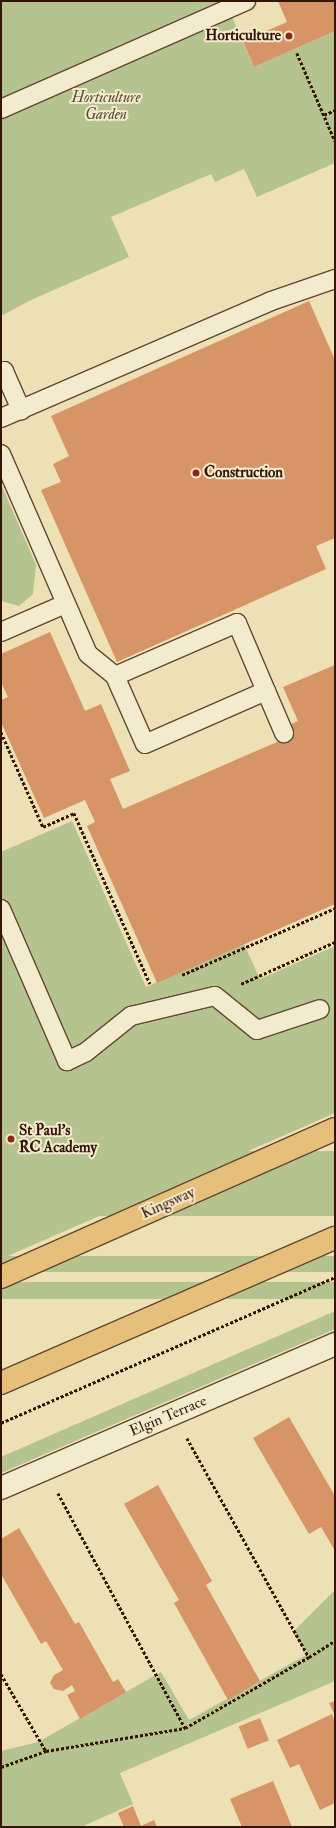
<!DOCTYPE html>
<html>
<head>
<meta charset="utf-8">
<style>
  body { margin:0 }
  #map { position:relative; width:336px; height:1828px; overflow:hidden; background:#ede0b4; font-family:"IM FELL Double Pica",serif }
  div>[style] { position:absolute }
  .green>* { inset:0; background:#b5c38f; transform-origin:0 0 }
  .building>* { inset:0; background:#d79466; transform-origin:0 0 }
  .path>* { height:2.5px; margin-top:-1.25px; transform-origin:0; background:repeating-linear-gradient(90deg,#331405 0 3px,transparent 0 5px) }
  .roads { filter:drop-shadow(1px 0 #624731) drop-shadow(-1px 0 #624731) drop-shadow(0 1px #624731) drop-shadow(0 -1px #624731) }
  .service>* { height:18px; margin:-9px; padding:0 9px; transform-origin:9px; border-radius:9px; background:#f3ebce }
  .minor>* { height:22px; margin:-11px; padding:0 11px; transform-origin:11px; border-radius:11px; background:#f3ebce }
  .trunk>* { height:22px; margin:-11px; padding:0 11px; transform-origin:11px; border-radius:11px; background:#e6c07a }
  .dots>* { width:11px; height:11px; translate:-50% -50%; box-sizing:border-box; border:2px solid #f3ebce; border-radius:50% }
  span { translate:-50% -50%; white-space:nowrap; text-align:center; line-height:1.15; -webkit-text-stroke:4px #f3ebce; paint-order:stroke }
  .poi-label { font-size:15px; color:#331405; font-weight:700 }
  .right { translate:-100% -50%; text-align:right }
  .left { translate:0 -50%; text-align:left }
  .park-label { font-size:15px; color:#5a492e; font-style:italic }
  .street-label { font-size:15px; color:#331405 }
  .frame { position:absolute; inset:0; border:2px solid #331405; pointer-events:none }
</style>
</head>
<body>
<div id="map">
  <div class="green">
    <i style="clip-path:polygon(1px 1px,225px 1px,254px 67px,335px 31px,335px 163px,257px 197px,244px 169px,215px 182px,211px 174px,111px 217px,129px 257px,31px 300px,1px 316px)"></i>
    <i style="clip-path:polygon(1px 484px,36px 565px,33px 594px,19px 606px,1px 601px)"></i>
    <i style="clip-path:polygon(72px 821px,146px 987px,244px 944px,260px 979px,335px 946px,335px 1113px,1px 1259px,1px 852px)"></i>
    <i style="left:335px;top:1151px;width:65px;height:365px;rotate:90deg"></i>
    <i style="left:335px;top:1256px;width:16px;height:365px;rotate:90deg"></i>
    <i style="left:335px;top:1282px;width:17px;height:365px;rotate:90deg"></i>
    <i style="clip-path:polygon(335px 1311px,335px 1329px,1px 1473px,1px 1457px)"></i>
    <i style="clip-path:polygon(335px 1590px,335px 1681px,120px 1773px,133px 1804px,81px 1827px,1px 1827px,1px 1751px,38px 1742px,161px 1672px,189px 1720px,306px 1655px,293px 1632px)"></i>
  </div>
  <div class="building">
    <i style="clip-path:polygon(278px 1px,335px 1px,335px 31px,254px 67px,243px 41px,287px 22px)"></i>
    <i style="clip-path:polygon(309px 301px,335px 360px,335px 538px,316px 546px,326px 569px,117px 662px,41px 490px,61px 482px,53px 464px,69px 456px,51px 416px)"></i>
    <i style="clip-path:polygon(50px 632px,85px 711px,101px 704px,130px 771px,110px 779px,123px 809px,293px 735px,289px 725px,298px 721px,283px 687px,335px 665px,335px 904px,157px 983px,87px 826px,95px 822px,85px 800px,44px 818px,1px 722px,1px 700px,8px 697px,1px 682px,1px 654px)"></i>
    <i style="clip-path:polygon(289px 1417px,335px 1496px,335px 1551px,321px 1527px,309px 1534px,253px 1438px)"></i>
    <i style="clip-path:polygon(158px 1485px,212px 1581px,206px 1585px,260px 1681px,228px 1700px,174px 1603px,179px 1600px,124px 1504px)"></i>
    <i style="clip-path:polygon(19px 1528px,75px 1624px,79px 1622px,113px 1682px,118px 1679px,126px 1692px,80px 1719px,67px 1695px,75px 1691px,72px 1685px,63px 1691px,54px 1689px,50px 1683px,54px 1675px,63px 1670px,46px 1641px,41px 1644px,1px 1574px,1px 1539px)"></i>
    <i style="clip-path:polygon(335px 1701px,335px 1716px,329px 1703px)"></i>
    <i style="clip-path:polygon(332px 1714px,335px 1722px,335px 1803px,320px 1810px,299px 1764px,290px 1768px,277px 1740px)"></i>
    <i style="left:260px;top:1718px;width:24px;height:23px;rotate:68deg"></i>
    <i style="clip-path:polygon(273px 1781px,292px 1827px,242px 1827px,230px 1799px)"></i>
    <i style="clip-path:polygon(133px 1806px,141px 1826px,154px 1820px,157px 1827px,124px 1827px,118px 1813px)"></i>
  </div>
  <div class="path">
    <i style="left:297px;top:53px;width:96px;rotate:66.6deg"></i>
    <i style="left:324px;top:115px;width:12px;rotate:-24deg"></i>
    <i style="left:1px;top:732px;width:104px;rotate:66.1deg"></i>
    <i style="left:43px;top:827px;width:34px;rotate:-24deg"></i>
    <i style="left:74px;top:813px;width:187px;rotate:66deg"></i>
    <i style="left:182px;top:975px;width:167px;rotate:-23.6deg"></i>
    <i style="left:241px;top:984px;width:103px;rotate:-24.1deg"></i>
    <i style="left:1px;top:1423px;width:365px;rotate:-23.6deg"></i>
    <i style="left:187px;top:1438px;width:251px;rotate:60.9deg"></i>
    <i style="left:58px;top:1493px;width:267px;rotate:61.6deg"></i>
    <i style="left:1px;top:1674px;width:89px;rotate:59.7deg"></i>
    <i style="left:1px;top:1767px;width:48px;rotate:-19.6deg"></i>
    <i style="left:46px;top:1751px;width:141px;rotate:-9.4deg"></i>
    <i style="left:185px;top:1728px;width:143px;rotate:-29.8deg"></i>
    <i style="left:309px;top:1657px;width:31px;rotate:-32deg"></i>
  </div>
  <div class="roads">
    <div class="service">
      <i style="left:1px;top:109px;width:268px;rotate:-23.8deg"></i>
      <i style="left:1px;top:371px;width:3px"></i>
      <i style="left:4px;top:371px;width:43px;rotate:66.4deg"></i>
      <i style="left:1px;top:418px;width:294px;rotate:-23.4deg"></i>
      <i style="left:271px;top:301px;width:68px;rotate:-19deg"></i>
      <i style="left:1px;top:454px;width:218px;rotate:66.5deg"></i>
      <i style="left:88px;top:654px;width:35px;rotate:39deg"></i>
      <i style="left:115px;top:676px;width:74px;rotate:66.2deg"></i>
      <i style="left:145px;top:744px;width:132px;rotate:-23.7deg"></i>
      <i style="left:266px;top:691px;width:74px;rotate:-113.1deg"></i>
      <i style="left:237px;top:623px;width:133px;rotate:156.5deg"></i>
      <i style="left:1px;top:632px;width:70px;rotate:-23.6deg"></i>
      <i style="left:266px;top:691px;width:46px;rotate:66.8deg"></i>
      <i style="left:1px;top:909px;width:166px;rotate:66.5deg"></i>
      <i style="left:67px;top:1061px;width:21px;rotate:-25deg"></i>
      <i style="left:86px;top:1052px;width:58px;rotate:-38.7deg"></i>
      <i style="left:131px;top:1016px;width:86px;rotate:-13.4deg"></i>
      <i style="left:215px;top:996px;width:54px;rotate:39deg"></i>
      <i style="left:257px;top:1030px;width:66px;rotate:-18.4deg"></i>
    </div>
    <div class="minor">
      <i style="left:1px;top:1488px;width:364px;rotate:-23.3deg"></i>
    </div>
    <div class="trunk">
      <i style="left:1px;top:1277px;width:365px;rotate:-23.9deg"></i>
      <i style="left:1px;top:1383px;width:364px;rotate:-23.5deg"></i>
    </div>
  </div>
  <div class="dots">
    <i style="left:289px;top:36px;background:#8f2418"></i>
    <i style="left:196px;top:473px;background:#8f2418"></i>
    <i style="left:11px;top:1139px;background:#8f2418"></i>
  </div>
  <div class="poi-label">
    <span class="right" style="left:281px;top:36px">Horticulture</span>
    <span class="left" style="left:204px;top:473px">Construction</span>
    <span class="left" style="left:19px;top:1139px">St Paul's<br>RC Academy</span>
  </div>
  <div class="park-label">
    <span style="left:106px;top:106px">Horticulture<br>Garden</span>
  </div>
  <div class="street-label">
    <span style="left:168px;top:1203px;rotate:-24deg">Kingsway</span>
    <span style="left:168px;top:1416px;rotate:-23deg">Elgin Terrace</span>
  </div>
  <div class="frame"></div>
</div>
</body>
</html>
